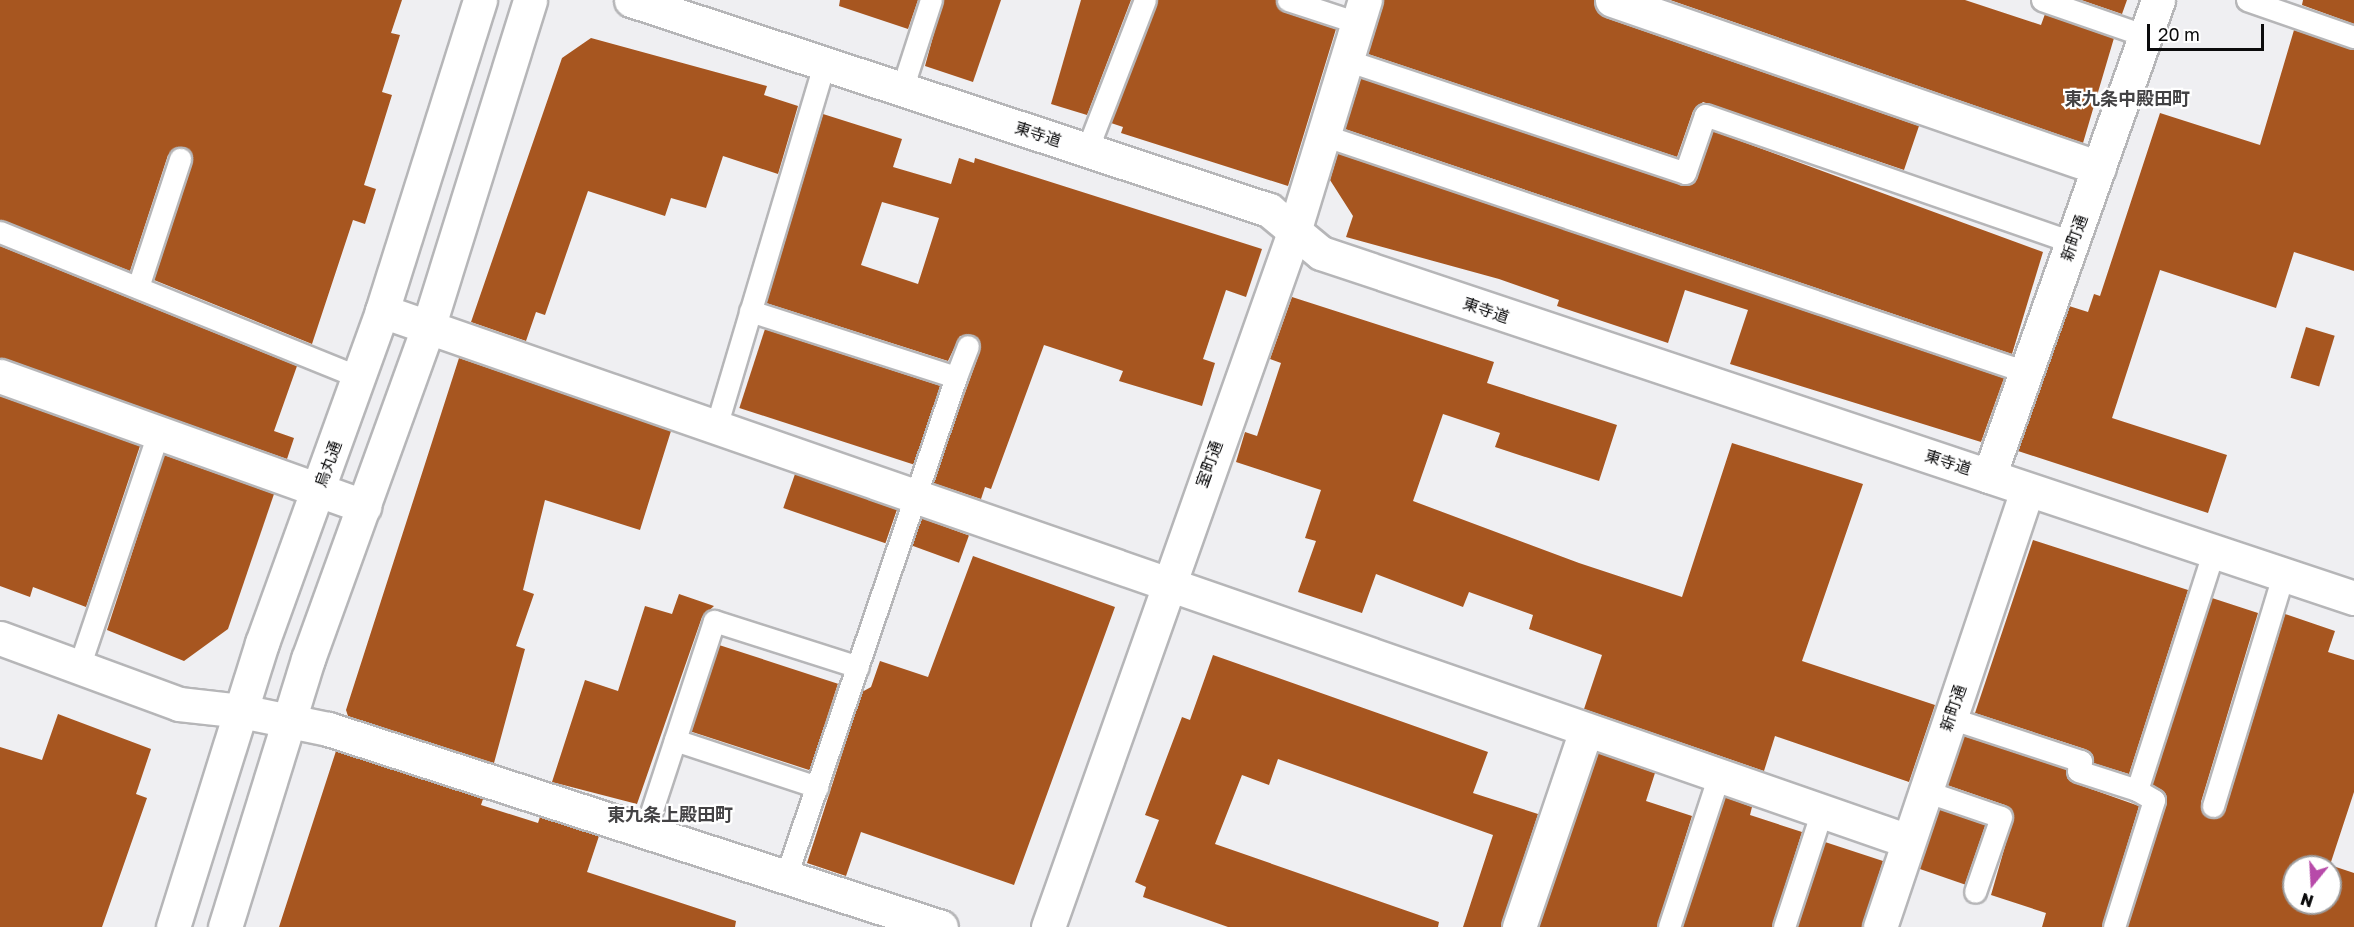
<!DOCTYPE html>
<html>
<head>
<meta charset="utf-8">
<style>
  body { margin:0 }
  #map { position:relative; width:2354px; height:927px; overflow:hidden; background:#efeff2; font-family:"Golos Text","Noto Sans JP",sans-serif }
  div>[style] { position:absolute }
  .building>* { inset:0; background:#a75620; transform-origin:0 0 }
  .roads { filter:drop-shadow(2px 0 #b6b6b8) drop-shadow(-2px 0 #b6b6b8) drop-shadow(0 2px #b6b6b8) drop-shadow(0 -2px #b6b6b8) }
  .service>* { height:21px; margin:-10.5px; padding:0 10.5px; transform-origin:10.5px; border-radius:10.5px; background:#fff }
  .minor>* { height:33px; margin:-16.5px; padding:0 16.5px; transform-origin:16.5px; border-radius:16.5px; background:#fff }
  .tertiary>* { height:33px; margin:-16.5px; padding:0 16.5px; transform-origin:16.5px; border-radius:16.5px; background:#fff }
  span { translate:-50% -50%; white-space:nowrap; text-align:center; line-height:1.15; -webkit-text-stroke:4.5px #fff; paint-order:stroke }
  .street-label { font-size:16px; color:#0b0b0c }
  .neighbourhood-label { font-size:18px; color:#434244; font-weight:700 }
  .north { position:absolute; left:2282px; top:855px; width:60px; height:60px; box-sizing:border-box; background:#fff; border:2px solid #9d9d9e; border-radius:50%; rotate:198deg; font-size:16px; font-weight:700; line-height:24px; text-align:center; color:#0b0b0c }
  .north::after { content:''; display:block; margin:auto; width:21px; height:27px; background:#b74aa9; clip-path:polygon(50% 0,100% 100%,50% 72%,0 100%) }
  .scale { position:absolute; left:2147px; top:24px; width:117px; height:27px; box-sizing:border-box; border:3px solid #0b0b0c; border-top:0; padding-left:8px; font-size:18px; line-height:21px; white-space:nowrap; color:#0b0b0c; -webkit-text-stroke:4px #fff; paint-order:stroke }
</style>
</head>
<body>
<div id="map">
  <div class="building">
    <i style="clip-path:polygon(0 0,402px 0,391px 33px,400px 35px,382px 92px,392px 95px,364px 185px,376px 189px,365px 224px,353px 220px,312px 344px,154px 280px,192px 163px,184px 147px,168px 155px,130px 271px,0 220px)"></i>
    <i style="clip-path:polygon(840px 0,918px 0,908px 29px,839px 6px)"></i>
    <i style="clip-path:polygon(943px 0,1001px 0,973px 82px,925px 66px)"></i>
    <i style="clip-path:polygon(1081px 0,1131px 0,1087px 115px,1051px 104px)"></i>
    <i style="clip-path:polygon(1157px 0,1276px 0,1284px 12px,1336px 29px,1288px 186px,1121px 133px,1123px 127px,1111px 123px)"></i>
    <i style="clip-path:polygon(1383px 0,1594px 0,1606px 18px,1919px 126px,1904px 170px,1703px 102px,1693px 111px,1677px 157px,1368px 54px)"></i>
    <i style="clip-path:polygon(1670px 0,1965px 0,2041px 25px,2045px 14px,2114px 38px,2083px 143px)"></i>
    <i style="clip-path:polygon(2081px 0,2127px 0,2122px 14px)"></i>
    <i style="clip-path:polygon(2303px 0,2354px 0,2354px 24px,2302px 5px)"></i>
    <i style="clip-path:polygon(2294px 30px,2354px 49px,2354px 271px,2294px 252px,2276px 308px,2160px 270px,2112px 418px,2227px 455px,2208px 513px,2018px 451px,2069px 306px,2088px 312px,2094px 294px,2100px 296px,2160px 113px,2260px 145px)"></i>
    <i style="clip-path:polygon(591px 38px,767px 86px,764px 95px,798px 106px,778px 174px,723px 156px,706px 208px,671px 198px,665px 216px,588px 191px,545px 315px,536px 312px,526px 341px,471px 322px,562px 58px)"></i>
    <i style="clip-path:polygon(1361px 78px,1682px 185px,1697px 178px,1713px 131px,2043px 252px,2012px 354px,1345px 129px)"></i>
    <i style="clip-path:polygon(evenodd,823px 114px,902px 139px,893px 167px,951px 184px,959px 158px,974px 163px,975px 158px,1262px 249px,1246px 297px,1226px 290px,1203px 359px,1215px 363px,1202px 406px,1119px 381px,1123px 371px,1044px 345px,991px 489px,985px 487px,981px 499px,933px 483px,980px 351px,978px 338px,960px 336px,948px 361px,766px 303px,823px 114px,882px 202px,939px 218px,918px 284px,861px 265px,882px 202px)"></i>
    <i style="clip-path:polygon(1338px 153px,2004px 378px,1981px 442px,1730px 364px,1748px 310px,1685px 290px,1668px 343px,1557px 306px,1559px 300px,1499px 279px,1346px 237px,1353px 216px,1330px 180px)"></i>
    <i style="clip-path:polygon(0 246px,297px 366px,274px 431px,294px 438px,287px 459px,0 358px)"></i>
    <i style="clip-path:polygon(1292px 297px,1494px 362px,1487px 383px,1617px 425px,1599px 481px,1495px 447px,1500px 433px,1443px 414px,1413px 501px,1579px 563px,1682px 597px,1732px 443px,1863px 484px,1802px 661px,1935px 705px,1909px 782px,1775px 736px,1764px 771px,1584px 709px,1602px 655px,1529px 629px,1533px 615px,1469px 592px,1463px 607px,1376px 574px,1362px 613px,1298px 592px,1316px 541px,1305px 538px,1321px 490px,1236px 462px,1245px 432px,1257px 436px,1281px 363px,1270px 359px)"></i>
    <i style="left:2306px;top:327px;width:30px;height:53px;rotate:17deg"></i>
    <i style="left:765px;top:329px;width:184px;height:83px;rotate:18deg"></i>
    <i style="clip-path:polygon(459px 358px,671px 431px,640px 530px,545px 500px,523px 590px,534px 594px,516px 646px,525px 649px,494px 763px,348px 716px,346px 710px)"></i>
    <i style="clip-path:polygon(0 396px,140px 446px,86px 607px,33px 587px,30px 597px,0 586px)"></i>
    <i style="clip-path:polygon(164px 455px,274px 494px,228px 629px,184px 661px,107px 630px)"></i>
    <i style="left:795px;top:474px;width:108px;height:36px;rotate:19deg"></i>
    <i style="left:921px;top:518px;width:51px;height:29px;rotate:20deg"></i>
    <i style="clip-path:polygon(2033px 540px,2188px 590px,2129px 774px,2093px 763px,2085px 749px,1975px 713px)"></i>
    <i style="clip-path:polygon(973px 556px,1115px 607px,1014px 885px,861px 832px,846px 876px,807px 863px,862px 692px,871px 687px,880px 661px,928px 677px)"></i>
    <i style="clip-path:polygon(679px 594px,714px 606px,702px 617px,637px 804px,552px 782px,585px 680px,618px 691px,645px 606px,672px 614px)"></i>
    <i style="clip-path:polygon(evenodd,2212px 598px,2258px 613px,2201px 802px,2209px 818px,2225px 810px,2285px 614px,2335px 631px,2328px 652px,2354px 660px,2354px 792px,2330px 865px,2354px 873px,2354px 927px,2127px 927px,2166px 803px,2164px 793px,2152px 784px,2212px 598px,2294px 867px,2330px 867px,2330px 903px,2294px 903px,2294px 867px)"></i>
    <i style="left:719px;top:645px;width:125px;height:91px;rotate:18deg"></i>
    <i style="clip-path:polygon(1213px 655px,1488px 752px,1473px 793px,1538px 814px,1501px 927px,1463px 927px,1493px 835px,1278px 759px,1269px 785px,1242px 775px,1215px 844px,1439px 922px,1438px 927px,1228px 927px,1143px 897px,1146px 887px,1135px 882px,1159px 820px,1145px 815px,1182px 717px,1190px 720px)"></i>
    <i style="clip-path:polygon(58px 714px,151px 749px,136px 794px,147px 798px,102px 927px,0 927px,0 747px,42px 760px)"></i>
    <i style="clip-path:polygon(1964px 736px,2066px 769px,2074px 783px,2139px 806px,2102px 927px,2042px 927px,2046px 913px,1991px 895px,2014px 815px,2005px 805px,1947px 785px)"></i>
    <i style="clip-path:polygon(336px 751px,483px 799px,481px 805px,538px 823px,540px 817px,599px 836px,587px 872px,736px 921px,735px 927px,279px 927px)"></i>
    <i style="clip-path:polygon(1598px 753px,1655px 773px,1646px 801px,1692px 816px,1657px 927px,1539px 927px)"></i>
    <i style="clip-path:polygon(1725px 797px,1752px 807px,1750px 815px,1802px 832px,1772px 927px,1682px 927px)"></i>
    <i style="left:1939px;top:809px;width:49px;height:63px;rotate:19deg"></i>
    <i style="clip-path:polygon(1825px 842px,1883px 861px,1862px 927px,1797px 927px)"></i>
  </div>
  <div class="roads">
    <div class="service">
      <i style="left:1288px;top:0;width:74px;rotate:18.2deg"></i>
      <i style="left:2042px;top:0;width:110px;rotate:19.1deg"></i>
      <i style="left:2247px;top:0;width:113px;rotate:19.1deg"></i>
      <i style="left:1346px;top:60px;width:357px;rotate:18.4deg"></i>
      <i style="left:1685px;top:173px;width:61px;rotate:-71deg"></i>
      <i style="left:1705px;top:115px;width:388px;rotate:19.1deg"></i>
      <i style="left:902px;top:89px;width:94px;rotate:-72deg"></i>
      <i style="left:1323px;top:135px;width:742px;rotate:18.63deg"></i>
      <i style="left:1087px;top:150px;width:161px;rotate:-68.9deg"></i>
      <i style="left:0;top:232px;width:387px;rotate:22deg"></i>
      <i style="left:138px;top:287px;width:135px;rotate:-71.8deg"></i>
      <i style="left:750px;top:311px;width:216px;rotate:17.8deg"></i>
      <i style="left:956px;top:377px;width:527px;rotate:108.81deg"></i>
      <i style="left:956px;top:377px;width:33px;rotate:-69deg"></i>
      <i style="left:716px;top:427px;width:379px;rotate:-73.4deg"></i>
      <i style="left:79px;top:667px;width:247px;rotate:-71.3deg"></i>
      <i style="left:1950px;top:718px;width:138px;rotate:18.2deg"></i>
      <i style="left:2081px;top:761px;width:10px;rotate:107deg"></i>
      <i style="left:2078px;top:771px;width:62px;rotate:17.9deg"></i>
      <i style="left:675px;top:740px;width:150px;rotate:18.3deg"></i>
      <i style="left:1925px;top:791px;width:80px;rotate:18.9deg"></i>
      <i style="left:2001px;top:817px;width:79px;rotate:109.1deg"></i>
      <i style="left:2213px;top:806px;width:244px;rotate:-73.1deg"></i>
      <i style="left:645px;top:831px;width:221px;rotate:-71.8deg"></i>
      <i style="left:714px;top:621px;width:151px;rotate:17.7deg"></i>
      <i style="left:1669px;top:927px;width:160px;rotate:-71.8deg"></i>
      <i style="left:1784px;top:927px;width:122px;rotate:-71.9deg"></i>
      <i style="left:2114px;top:927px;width:133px;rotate:-72.5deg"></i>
      <i style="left:2154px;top:800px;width:20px;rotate:-150deg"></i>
      <i style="left:2137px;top:790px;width:252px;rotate:-72.2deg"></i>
    </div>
    <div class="minor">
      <i style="left:631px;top:0;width:672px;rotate:18.22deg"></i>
      <i style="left:1269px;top:210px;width:67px;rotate:39.6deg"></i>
      <i style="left:1321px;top:253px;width:1089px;rotate:18.47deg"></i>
      <i style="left:1612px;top:0;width:515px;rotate:19.03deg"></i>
      <i style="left:382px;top:311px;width:1615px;rotate:19.15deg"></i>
      <i style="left:0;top:376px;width:387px;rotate:19.7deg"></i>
      <i style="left:1989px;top:476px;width:505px;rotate:-70.45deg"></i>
      <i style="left:241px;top:711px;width:89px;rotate:11.7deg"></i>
      <i style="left:328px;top:729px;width:644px;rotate:17.9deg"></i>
      <i style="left:1048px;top:927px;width:734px;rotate:-70.5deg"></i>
      <i style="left:1293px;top:235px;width:246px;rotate:-73deg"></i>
      <i style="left:1519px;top:927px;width:208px;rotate:-71.2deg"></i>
      <i style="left:1880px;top:927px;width:461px;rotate:-71.4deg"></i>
    </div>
    <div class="tertiary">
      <i style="left:0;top:638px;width:191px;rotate:20.2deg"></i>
      <i style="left:179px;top:704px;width:62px;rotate:6.4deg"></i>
      <i style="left:173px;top:927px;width:298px;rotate:-72.6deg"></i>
      <i style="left:262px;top:643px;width:353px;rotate:-70.1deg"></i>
      <i style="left:382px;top:311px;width:326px;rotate:-72.5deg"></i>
      <i style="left:225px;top:927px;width:281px;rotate:-72.8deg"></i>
      <i style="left:308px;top:659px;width:352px;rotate:-70.1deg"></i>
      <i style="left:428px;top:328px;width:343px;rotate:-72.7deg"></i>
    </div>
  </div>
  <div class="street-label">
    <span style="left:1038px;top:134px;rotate:18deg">東寺道</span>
    <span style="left:2074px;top:238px;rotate:-70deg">新町通</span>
    <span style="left:1486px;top:310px;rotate:19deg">東寺道</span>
    <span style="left:1948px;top:462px;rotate:18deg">東寺道</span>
    <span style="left:328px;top:464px;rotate:-70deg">烏丸通</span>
    <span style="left:1209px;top:464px;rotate:-70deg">室町通</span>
    <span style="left:1953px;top:708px;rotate:-71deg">新町通</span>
  </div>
  <div class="neighbourhood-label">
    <span style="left:2127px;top:98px">東九条中殿田町</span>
    <span style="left:670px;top:814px">東九条上殿田町</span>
  </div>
  <div class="north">N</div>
  <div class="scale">20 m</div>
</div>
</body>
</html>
